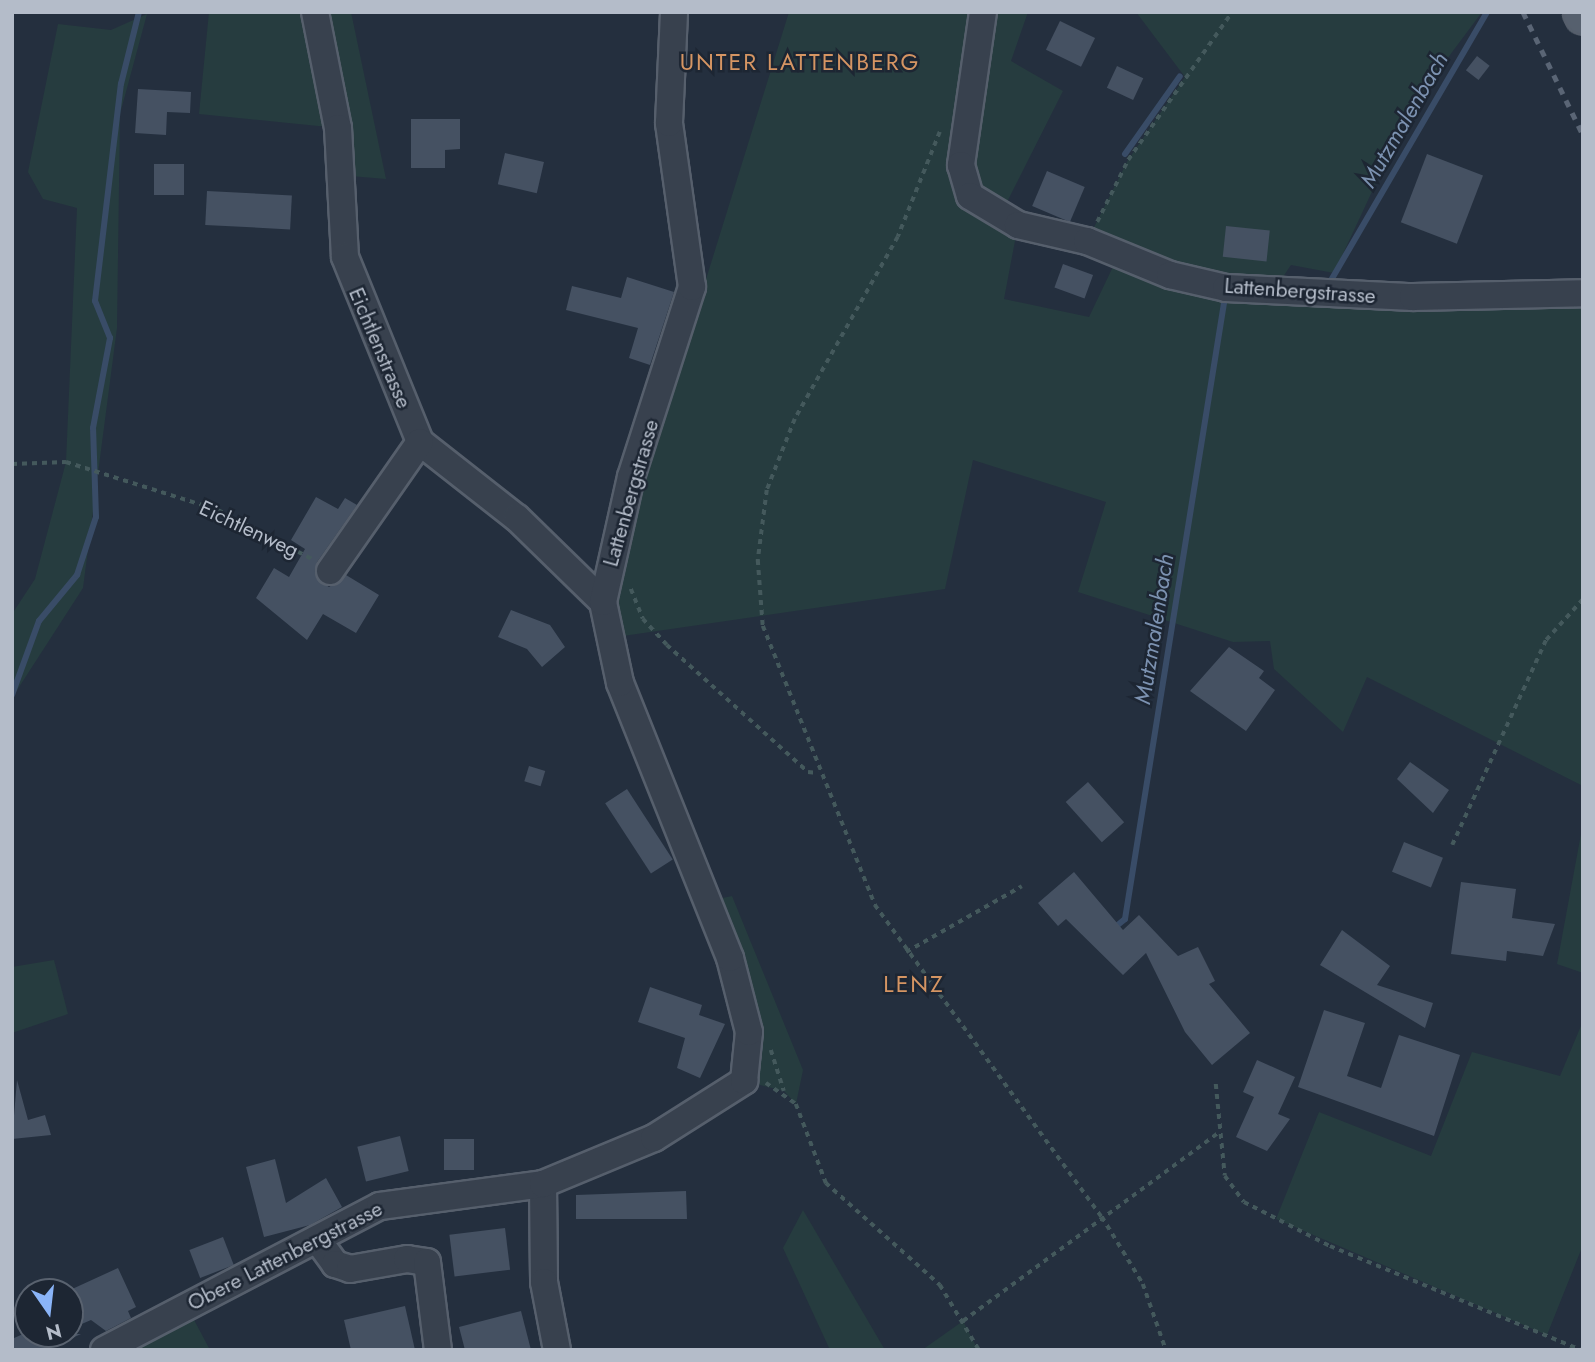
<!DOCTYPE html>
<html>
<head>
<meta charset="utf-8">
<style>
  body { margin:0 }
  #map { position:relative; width:1595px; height:1362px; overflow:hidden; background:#242f3e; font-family:Jost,sans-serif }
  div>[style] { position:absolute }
  .green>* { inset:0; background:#263c3f }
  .stream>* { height:6px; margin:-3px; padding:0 3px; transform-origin:3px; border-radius:3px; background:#394c67 }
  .building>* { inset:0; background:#455162; transform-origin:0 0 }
  .path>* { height:3.5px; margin-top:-1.75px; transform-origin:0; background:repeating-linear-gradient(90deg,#44595c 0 5px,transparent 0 10px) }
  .roads { filter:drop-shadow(2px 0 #565f6c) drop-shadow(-2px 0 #565f6c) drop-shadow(0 2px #565f6c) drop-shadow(0 -2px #565f6c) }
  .minor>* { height:26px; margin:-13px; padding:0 13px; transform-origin:13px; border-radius:13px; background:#38414e }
  .major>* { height:35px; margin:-17.5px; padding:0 17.5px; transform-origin:17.5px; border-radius:17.5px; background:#56606e }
  .rail>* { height:5px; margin-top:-2.5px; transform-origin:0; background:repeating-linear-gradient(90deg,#5a6575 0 7px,transparent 0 14px) }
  span { translate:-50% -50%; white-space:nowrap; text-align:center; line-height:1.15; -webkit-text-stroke:5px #1d2633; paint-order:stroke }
  .street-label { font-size:21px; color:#b4bcc9 }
  .neighbourhood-label { font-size:23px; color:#d59563; letter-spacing:2px }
  .water-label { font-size:23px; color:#7c92b1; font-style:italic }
  .frame { position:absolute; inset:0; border:14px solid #b4bcc9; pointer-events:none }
  .north { position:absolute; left:14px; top:1278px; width:70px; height:70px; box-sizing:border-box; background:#1d2633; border:2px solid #59626f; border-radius:50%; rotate:166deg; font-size:19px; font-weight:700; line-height:28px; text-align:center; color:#b4bcc9 }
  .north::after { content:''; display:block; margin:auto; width:24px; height:32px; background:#8ab4f8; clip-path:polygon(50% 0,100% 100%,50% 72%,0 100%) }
</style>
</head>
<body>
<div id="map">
  <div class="green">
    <i style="clip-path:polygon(209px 12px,351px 12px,386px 179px,338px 175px,338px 128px,199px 114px)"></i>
    <i style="clip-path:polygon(789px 12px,1028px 12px,1011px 61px,1063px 91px,1001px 214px,1018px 225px,1004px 299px,1089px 317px,1119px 254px,1087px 241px,1128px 160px,1185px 77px,1136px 12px,1482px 12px,1412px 106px,1334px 273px,1291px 265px,1272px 293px,1583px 293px,1583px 786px,1367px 677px,1343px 732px,1274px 669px,1270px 641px,1233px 642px,1078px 592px,1106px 502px,973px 460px,945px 589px,609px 638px,634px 511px)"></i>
    <i style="clip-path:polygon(147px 14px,120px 114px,117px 328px,83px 588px,12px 698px,12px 614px,35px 579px,66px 462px,77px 208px,43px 199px,28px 172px,58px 24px,111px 30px)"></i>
    <i style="clip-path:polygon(1583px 823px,1583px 973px,1557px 964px)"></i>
    <i style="clip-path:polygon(732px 896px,803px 1070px,796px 1104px,784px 1091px,744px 1081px,750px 1059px,709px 901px)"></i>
    <i style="clip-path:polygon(54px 960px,68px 1014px,12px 1033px,12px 967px)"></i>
    <i style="clip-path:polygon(1583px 1021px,1583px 1245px,1547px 1335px,1276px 1219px,1319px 1112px,1431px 1156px,1472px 1052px,1560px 1076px)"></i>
    <i style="clip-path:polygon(803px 1210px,885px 1350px,830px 1350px,783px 1248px)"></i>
    <i style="clip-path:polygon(193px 1318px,210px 1350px,133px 1350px)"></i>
    <i style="clip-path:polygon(963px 1321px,976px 1346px,973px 1350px,922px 1350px)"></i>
  </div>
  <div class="stream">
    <i style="left:1125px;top:154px;width:95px;rotate:-54.8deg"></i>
    <i style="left:1330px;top:282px;width:312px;rotate:-59.8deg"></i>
    <i style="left:12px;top:695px;width:79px;rotate:-70deg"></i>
    <i style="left:39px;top:621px;width:60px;rotate:-50.4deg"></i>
    <i style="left:77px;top:575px;width:61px;rotate:-71.9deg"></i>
    <i style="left:96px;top:517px;width:89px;rotate:-91.9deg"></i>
    <i style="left:93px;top:428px;width:92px;rotate:-79.3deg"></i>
    <i style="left:110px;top:338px;width:40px;rotate:-112deg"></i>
    <i style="left:95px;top:301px;width:219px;rotate:-83.2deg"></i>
    <i style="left:121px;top:84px;width:74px;rotate:-76deg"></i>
    <i style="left:1114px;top:928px;width:14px;rotate:-39deg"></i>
    <i style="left:1125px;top:919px;width:630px;rotate:-80.87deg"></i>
  </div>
  <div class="building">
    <i style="left:1060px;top:21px;width:39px;height:32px;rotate:26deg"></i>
    <i style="left:1477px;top:56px;width:16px;height:18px;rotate:38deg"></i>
    <i style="left:1117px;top:66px;width:29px;height:24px;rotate:25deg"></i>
    <i style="clip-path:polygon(138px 89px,191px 92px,190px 113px,167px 112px,166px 135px,135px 133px)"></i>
    <i style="clip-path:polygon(411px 119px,460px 119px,460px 149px,445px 150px,445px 168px,411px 168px)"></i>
    <i style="left:505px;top:153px;width:40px;height:32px;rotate:13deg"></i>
    <i style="left:1427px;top:154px;width:60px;height:73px;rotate:21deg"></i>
    <i style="left:154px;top:164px;width:30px;height:31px"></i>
    <i style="left:1047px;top:171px;width:41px;height:38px;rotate:23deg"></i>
    <i style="left:207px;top:191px;width:85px;height:34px;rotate:3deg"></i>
    <i style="left:1226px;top:226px;width:44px;height:31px;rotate:6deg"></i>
    <i style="left:1063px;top:264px;width:32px;height:25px;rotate:20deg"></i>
    <i style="clip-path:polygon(627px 277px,674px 292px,650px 365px,629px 358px,638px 328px,566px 310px,572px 286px,621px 298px)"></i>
    <i style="clip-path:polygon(316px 497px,338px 509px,345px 498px,357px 505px,317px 562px,316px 578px,329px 587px,346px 575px,379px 595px,356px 633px,323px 614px,307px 640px,256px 598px,274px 568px,289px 577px,305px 549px,291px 540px)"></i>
    <i style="clip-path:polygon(511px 610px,550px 625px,565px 647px,542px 667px,527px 649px,498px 637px)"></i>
    <i style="clip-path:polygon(1229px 647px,1264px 671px,1259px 678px,1275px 690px,1246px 731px,1190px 691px)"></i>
    <i style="clip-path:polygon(1410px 762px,1449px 790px,1433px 813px,1397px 779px)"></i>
    <i style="left:529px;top:766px;width:17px;height:16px;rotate:17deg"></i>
    <i style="left:1088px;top:782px;width:54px;height:30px;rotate:48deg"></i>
    <i style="left:627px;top:789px;width:84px;height:26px;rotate:57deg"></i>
    <i style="left:1404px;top:842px;width:42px;height:32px;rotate:22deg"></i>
    <i style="clip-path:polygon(1074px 872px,1123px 930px,1139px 915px,1178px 956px,1198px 947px,1215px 981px,1209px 984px,1250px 1033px,1212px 1065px,1185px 1032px,1146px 953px,1123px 975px,1066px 919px,1058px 926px,1038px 903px)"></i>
    <i style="clip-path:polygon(1461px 882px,1516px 889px,1512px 918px,1555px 924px,1543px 956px,1507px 951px,1506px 961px,1451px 954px)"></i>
    <i style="clip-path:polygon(1342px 930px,1390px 966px,1377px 985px,1433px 1003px,1425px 1028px,1320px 965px)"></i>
    <i style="clip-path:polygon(650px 987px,702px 1005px,699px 1015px,725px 1024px,700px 1078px,677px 1068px,685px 1038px,638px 1022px)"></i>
    <i style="clip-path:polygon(1324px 1010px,1365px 1023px,1347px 1076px,1381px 1088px,1399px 1035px,1460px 1055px,1434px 1136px,1298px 1087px)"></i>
    <i style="clip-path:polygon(1257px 1060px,1295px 1077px,1278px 1114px,1290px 1119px,1267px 1151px,1236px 1137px,1254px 1097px,1243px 1092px)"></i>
    <i style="clip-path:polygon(17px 1080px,28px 1120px,45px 1115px,51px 1135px,12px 1139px)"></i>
    <i style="left:400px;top:1136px;width:36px;height:44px;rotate:76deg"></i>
    <i style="left:444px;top:1139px;width:30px;height:31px"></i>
    <i style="clip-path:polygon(275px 1159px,286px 1203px,326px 1178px,342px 1207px,310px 1225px,264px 1237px,246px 1167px)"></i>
    <i style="clip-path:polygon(686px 1191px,687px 1219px,576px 1219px,576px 1195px)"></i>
    <i style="left:505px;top:1228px;width:42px;height:56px;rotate:83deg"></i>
    <i style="left:223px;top:1237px;width:30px;height:36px;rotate:69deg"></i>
    <i style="clip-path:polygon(118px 1268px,136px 1307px,128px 1311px,131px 1318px,106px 1331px,91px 1320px,70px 1329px,70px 1290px)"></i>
    <i style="clip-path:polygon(405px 1306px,415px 1350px,351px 1350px,344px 1320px)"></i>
    <i style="clip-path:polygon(521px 1311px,531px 1350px,465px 1350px,459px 1327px)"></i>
    <i style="clip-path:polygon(23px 1334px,81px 1334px,46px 1350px,12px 1350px,12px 1339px)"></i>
  </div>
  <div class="path">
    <i style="left:940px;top:132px;width:113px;rotate:111.8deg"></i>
    <i style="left:898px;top:237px;width:209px;rotate:119.5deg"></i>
    <i style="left:795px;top:419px;width:76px;rotate:111.5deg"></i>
    <i style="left:767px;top:490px;width:71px;rotate:97.3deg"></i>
    <i style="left:758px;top:560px;width:66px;rotate:85.7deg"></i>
    <i style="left:763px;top:626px;width:301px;rotate:68.1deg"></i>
    <i style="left:875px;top:905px;width:386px;rotate:54deg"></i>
    <i style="left:1102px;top:1217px;width:79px;rotate:58.5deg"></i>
    <i style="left:1143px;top:1284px;width:70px;rotate:70.8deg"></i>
    <i style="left:1097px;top:222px;width:69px;rotate:-63.4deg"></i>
    <i style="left:1128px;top:160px;width:181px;rotate:-54.9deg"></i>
    <i style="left:12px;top:464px;width:54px;rotate:-2.1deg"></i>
    <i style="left:66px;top:462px;width:159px;rotate:17.5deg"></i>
    <i style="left:218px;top:510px;width:106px;rotate:27.5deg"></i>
    <i style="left:631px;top:589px;width:32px;rotate:68deg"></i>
    <i style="left:643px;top:619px;width:35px;rotate:47deg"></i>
    <i style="left:667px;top:645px;width:190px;rotate:42deg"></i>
    <i style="left:808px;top:772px;width:10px;rotate:6deg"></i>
    <i style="left:1452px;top:845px;width:226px;rotate:-65.4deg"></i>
    <i style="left:1546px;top:640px;width:55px;rotate:-47.9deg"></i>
    <i style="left:906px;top:952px;width:133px;rotate:-29.6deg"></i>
    <i style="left:771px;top:1050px;width:43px;rotate:72.4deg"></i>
    <i style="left:766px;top:1083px;width:37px;rotate:35deg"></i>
    <i style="left:796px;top:1104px;width:85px;rotate:69.2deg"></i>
    <i style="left:826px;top:1183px;width:153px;rotate:41.8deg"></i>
    <i style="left:940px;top:1285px;width:76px;rotate:59deg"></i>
    <i style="left:1216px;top:1084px;width:92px;rotate:84.4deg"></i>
    <i style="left:1225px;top:1176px;width:32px;rotate:54deg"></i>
    <i style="left:1244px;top:1202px;width:97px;rotate:27.1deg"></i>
    <i style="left:1330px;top:1246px;width:272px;rotate:22.5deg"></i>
    <i style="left:963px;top:1321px;width:318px;rotate:-36.4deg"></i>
  </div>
  <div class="roads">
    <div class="minor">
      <i style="left:315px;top:12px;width:118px;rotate:78.8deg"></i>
      <i style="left:338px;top:128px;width:129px;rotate:86.9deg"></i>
      <i style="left:345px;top:257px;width:200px;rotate:67.9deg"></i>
      <i style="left:420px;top:442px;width:123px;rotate:38.1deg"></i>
      <i style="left:517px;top:518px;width:120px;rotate:44.3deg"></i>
      <i style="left:983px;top:12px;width:155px;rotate:98.2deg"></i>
      <i style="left:961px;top:165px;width:32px;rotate:74deg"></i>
      <i style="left:970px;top:196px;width:56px;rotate:31.1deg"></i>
      <i style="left:1018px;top:225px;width:71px;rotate:13.1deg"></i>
      <i style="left:1087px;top:241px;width:90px;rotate:22.3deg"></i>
      <i style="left:1170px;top:275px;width:57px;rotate:13.1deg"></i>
      <i style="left:1226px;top:288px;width:187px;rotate:2.8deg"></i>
      <i style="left:1413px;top:297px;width:170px;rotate:-1.3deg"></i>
      <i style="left:330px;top:571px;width:157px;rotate:-55.1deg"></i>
      <i style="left:543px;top:1184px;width:98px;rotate:89.4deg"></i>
      <i style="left:544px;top:1282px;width:69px;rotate:79.2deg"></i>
      <i style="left:317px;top:1239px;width:31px;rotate:54deg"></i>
      <i style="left:335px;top:1264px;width:16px;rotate:18deg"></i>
      <i style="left:350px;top:1269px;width:58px;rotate:-10deg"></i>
      <i style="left:407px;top:1259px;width:20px;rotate:9deg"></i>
      <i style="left:427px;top:1262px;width:89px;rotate:82.9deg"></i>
      <i style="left:104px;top:1350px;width:311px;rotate:-27.6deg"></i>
      <i style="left:380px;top:1206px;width:164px;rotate:-7.7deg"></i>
      <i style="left:543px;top:1184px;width:120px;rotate:-22.5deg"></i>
      <i style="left:654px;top:1138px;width:107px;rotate:-32.3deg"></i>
      <i style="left:744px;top:1081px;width:49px;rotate:-84.2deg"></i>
      <i style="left:749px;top:1032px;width:76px;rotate:-104.4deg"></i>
      <i style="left:730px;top:958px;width:296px;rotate:-111.8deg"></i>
      <i style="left:620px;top:683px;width:83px;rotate:-101.9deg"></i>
      <i style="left:603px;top:602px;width:128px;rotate:-77.4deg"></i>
      <i style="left:631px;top:477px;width:200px;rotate:-72.2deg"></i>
      <i style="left:692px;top:287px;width:166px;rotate:-98deg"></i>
      <i style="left:669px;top:123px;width:111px;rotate:-87.4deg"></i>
    </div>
    <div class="major">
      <i style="left:1581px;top:12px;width:4px;rotate:63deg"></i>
    </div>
  </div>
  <div class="rail">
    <i style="left:1523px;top:12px;width:137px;rotate:64deg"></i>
  </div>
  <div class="street-label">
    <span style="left:1300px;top:291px;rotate:4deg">Lattenbergstrasse</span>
    <span style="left:380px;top:348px;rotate:67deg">Eichtlenstrasse</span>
    <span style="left:631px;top:493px;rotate:-74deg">Lattenbergstrasse</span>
    <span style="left:249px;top:529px;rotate:25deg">Eichtlenweg</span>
    <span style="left:285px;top:1256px;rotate:-27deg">Obere Lattenbergstrasse</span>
  </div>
  <div class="neighbourhood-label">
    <span style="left:800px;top:62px">UNTER LATTENBERG</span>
    <span style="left:914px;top:984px">LENZ</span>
  </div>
  <div class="water-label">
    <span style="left:1404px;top:120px;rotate:-60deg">Mutzmalenbach</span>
    <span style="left:1154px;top:629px;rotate:-81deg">Mutzmalenbach</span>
  </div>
  <div class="frame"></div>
  <div class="north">N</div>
</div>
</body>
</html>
